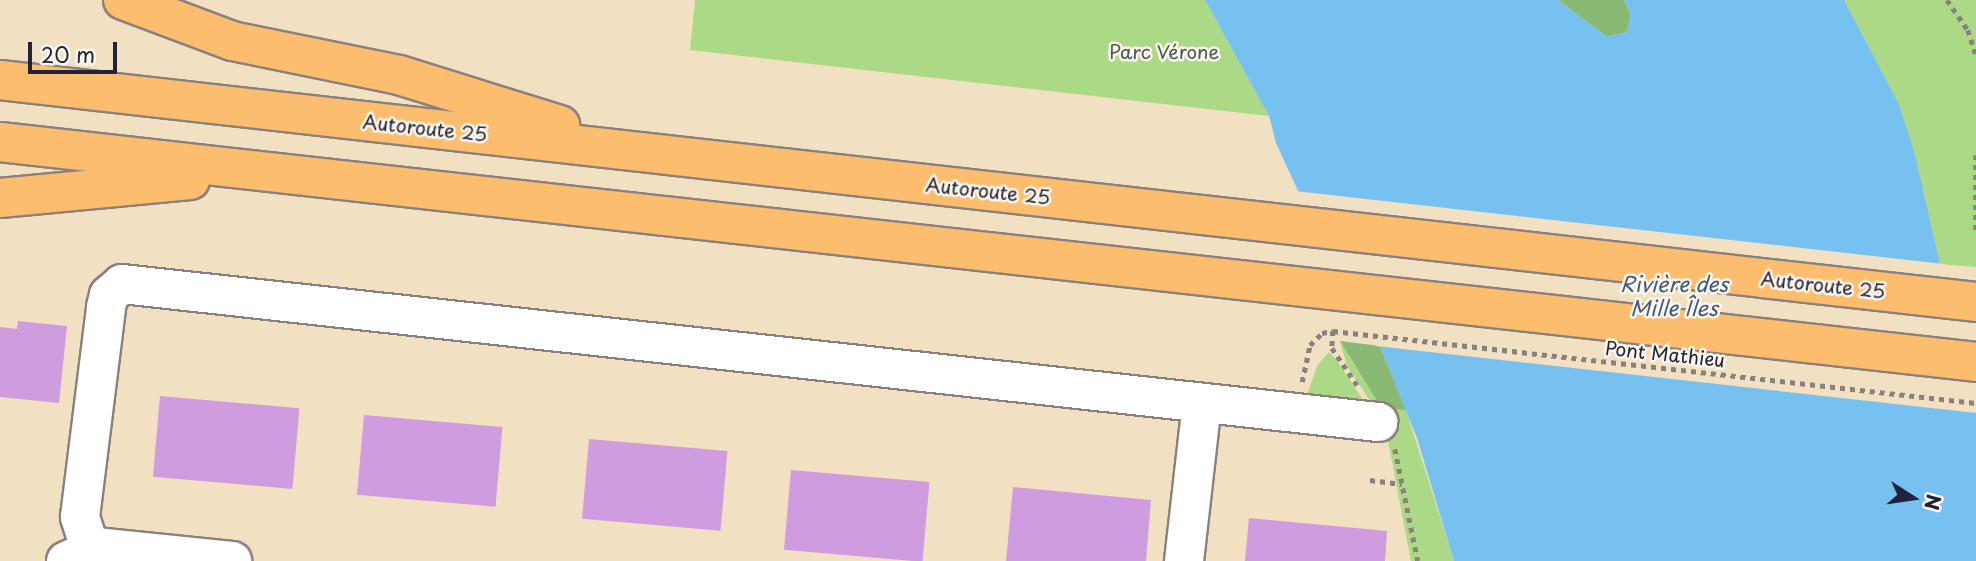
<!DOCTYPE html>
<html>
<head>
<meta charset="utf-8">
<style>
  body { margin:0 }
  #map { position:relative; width:1976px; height:561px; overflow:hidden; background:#f2e0c2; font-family:"Playpen Sans",sans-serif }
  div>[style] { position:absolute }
  .green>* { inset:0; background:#acd985 }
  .forest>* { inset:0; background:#89b972 }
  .water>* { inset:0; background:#76c1ef }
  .pier>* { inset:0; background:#f2e0c2 }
  .building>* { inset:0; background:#cf9cdf; transform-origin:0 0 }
  .path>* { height:4.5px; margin-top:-2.25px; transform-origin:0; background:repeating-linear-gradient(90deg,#8a817e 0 5px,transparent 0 10px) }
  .roads { filter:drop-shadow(2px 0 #8a817e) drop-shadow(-2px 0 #8a817e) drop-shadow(0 2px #8a817e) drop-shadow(0 -2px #8a817e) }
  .minor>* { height:38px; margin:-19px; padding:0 19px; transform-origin:19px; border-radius:19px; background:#fff }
  .highway>* { height:38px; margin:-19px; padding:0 19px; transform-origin:19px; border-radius:19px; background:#fcbd6f }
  span { translate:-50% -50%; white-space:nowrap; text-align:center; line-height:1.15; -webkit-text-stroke:5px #fbf7ec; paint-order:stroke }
  .park-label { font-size:19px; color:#4b5951 }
  .street-label { font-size:19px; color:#22223b }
  .water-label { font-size:21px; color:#3f5a7a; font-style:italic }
  .north { position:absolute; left:1878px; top:463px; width:70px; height:70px; -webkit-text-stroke:5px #fbf7ec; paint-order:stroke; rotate:102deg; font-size:19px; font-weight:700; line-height:28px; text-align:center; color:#22223b }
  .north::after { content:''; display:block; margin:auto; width:24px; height:32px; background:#22223b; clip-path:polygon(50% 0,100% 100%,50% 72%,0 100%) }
  .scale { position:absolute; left:28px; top:42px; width:89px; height:32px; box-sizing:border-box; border:4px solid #22223b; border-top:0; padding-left:9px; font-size:21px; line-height:24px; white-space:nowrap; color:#22223b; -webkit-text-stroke:5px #fbf7ec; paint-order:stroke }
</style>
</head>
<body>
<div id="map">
  <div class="green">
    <i style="clip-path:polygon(695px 0,1205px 0,1269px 116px,690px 50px)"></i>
    <i style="clip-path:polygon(1844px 0,1976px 0,1976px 267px,1940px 264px,1915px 154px,1899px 104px)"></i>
    <i style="clip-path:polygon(1340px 341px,1382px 409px,1406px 410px,1454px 561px,1411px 561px,1382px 409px,1374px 407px,1347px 366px)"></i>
    <i style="clip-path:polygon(1329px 352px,1335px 358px,1368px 407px,1305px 401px,1317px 366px)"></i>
  </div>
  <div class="forest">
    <i style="clip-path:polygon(1558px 0,1624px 0,1631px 14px,1627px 32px,1607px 37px)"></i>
    <i style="clip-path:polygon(1340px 341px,1380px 346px,1406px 410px,1382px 409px)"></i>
  </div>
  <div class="water">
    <i style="clip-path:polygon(1205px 0,1558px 0,1607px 37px,1627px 32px,1631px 14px,1624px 0,1844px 0,1899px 104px,1915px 154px,1940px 264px,1976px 339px,1976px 561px,1454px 561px,1417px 438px,1380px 346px,1345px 293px,1276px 143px,1269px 116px)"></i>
  </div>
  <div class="pier">
    <i style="clip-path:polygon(1295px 191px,1944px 264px,1976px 331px,1976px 413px,1376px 346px,1342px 295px)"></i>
  </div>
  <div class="building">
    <i style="clip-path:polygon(18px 321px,67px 326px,59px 403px,0 397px,0 327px,17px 329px)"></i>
    <i style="left:160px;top:396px;width:140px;height:81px;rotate:5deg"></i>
    <i style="left:364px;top:415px;width:139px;height:80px;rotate:5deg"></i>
    <i style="left:589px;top:439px;width:139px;height:80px;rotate:5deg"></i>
    <i style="left:791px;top:470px;width:139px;height:80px;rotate:5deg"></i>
    <i style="clip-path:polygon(1013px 487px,1151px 500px,1146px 561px,1006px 561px)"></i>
    <i style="clip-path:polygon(1249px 518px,1387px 531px,1385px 561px,1245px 561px)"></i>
  </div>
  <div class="path">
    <i style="left:1947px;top:0;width:37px;rotate:55deg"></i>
    <i style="left:1968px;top:30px;width:25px;rotate:72deg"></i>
    <i style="left:1976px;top:155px;width:79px;rotate:90deg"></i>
    <i style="left:1333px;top:331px;width:17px;rotate:93deg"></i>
    <i style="left:1332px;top:348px;width:45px;rotate:56deg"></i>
    <i style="left:1302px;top:382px;width:38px;rotate:-78deg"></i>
    <i style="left:1310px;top:345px;width:17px;rotate:-45deg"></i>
    <i style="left:1322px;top:333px;width:11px;rotate:-10deg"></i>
    <i style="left:1333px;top:331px;width:647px;rotate:6.39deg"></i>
    <i style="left:1395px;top:449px;width:114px;rotate:78.4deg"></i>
    <i style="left:1370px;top:480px;width:32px;rotate:7deg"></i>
  </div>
  <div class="roads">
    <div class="minor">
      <i style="left:90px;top:548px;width:33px;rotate:-108deg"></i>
      <i style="left:80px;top:517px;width:212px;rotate:-82.9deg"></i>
      <i style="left:106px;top:307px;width:12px;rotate:-76deg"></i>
      <i style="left:109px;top:295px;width:17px;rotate:-40deg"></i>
      <i style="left:122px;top:284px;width:1264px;rotate:6.27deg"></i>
      <i style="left:66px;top:561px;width:34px;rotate:-24deg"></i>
      <i style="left:97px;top:547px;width:136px;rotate:5.9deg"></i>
      <i style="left:1184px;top:561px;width:159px;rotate:-83.5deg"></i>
    </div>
    <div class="highway">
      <i style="left:123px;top:0;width:116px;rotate:20.6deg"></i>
      <i style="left:232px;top:41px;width:170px;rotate:11.5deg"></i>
      <i style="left:399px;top:75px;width:169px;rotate:17.3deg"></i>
      <i style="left:0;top:80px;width:1988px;rotate:6.41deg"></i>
      <i style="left:0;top:142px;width:1988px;rotate:6.35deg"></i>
      <i style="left:0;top:198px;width:191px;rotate:-5.4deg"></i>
    </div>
  </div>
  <div class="park-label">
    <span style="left:1164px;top:52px">Parc Vérone</span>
  </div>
  <div class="street-label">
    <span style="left:425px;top:128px;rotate:6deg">Autoroute 25</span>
    <span style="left:988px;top:191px;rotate:6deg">Autoroute 25</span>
    <span style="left:1823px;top:285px;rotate:6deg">Autoroute 25</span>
    <span style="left:1665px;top:354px;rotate:6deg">Pont Mathieu</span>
  </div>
  <div class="water-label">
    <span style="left:1674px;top:295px">Rivière des<br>Mille Îles</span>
  </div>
  <div class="north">N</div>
  <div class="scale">20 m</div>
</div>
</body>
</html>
